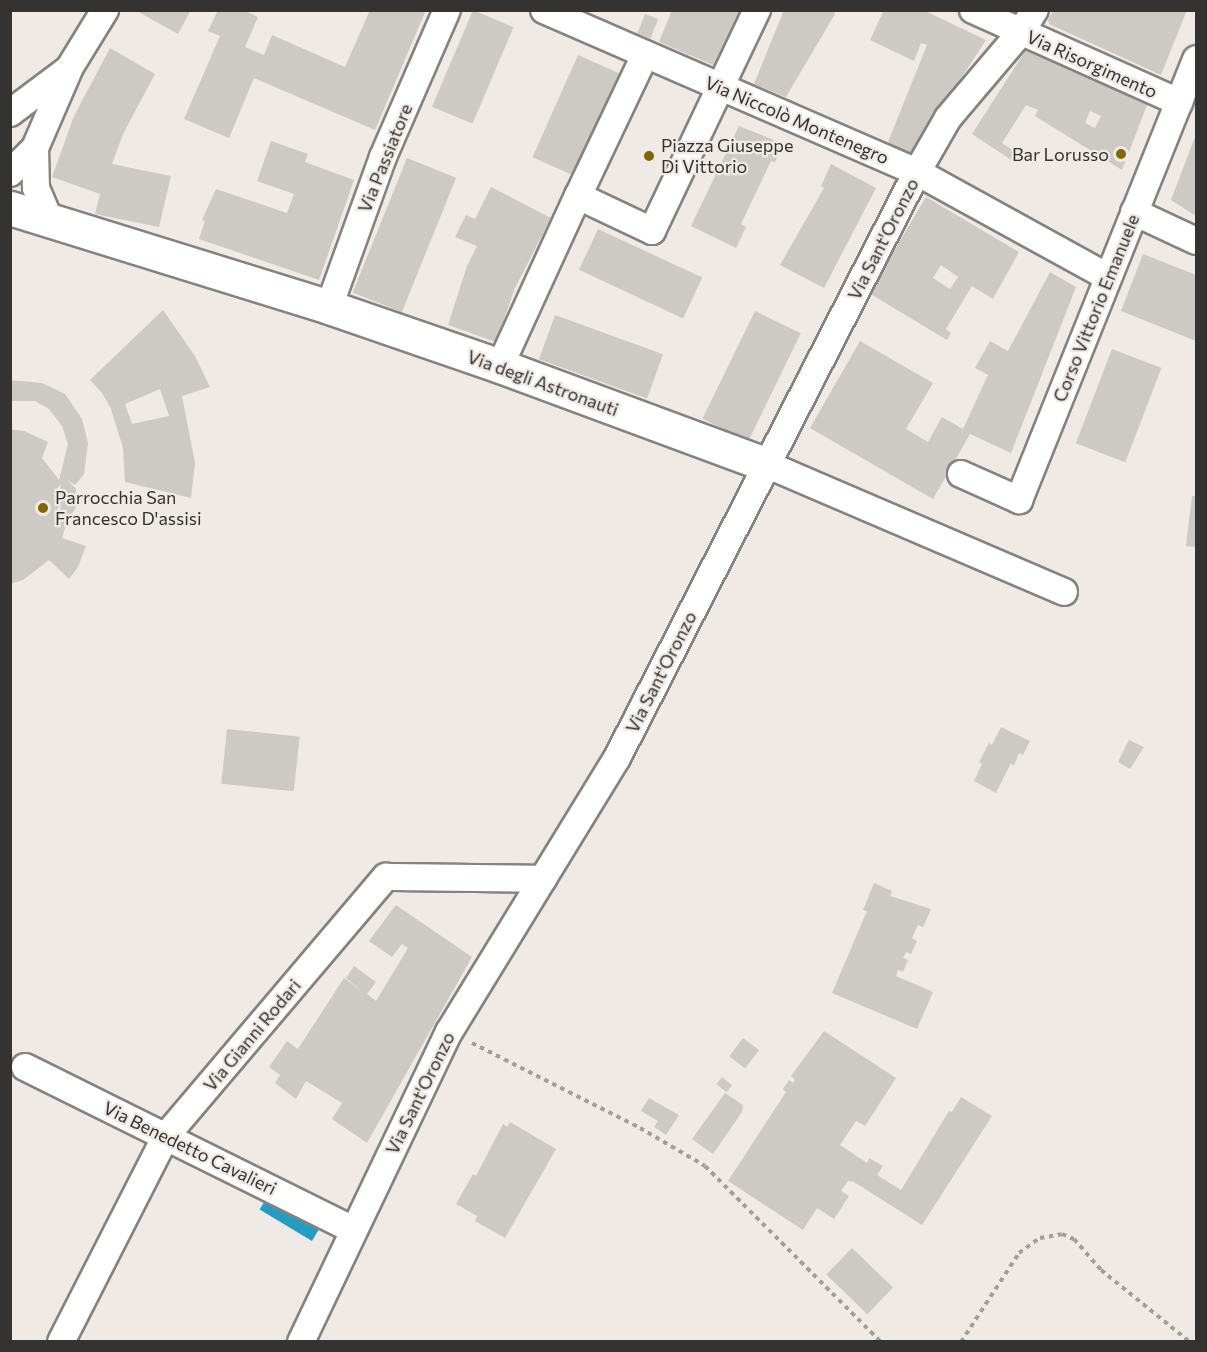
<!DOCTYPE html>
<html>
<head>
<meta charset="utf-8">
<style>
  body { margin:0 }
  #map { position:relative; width:1207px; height:1352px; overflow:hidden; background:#efeae5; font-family:Commissioner,sans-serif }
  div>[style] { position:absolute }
  .water>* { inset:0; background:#259cc4; transform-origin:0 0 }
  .building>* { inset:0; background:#cdc9c4; transform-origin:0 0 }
  .path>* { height:4px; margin-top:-2px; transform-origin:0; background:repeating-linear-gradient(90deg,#a29f9b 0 4.5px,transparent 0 9px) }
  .roads { filter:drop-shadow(2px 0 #86827d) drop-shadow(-2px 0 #86827d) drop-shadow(0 2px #86827d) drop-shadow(0 -2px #86827d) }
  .minor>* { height:26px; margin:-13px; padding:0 13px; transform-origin:13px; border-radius:13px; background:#fff }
  .tertiary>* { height:33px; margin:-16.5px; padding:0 16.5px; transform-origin:16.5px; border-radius:16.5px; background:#fff }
  .dots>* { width:16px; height:16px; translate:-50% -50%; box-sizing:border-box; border:3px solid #efeae5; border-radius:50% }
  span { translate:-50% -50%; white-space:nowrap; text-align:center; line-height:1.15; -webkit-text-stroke:4.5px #efeae5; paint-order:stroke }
  .street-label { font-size:18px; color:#353331 }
  .poi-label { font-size:18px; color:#353331 }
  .left { translate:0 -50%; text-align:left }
  .right { translate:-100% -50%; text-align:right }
  .frame { position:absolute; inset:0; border:12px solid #353331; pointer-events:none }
</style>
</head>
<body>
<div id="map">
  <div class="water">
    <i style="left:272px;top:1189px;width:61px;height:24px;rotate:31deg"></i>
  </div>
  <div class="building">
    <i style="clip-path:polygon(135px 10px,191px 10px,178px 34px)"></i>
    <i style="clip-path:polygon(218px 10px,243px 10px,258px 17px,245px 47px,264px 55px,272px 35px,345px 67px,370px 10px,426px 10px,375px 130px,254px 78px,229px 138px,184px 119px,220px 36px,208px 31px)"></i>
    <i style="left:473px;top:10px;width:44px;height:105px;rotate:23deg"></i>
    <i style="clip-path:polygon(672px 10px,741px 10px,718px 67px,659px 42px)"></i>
    <i style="clip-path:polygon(784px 10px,834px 10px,835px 14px,786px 97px,754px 84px)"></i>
    <i style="clip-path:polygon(884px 10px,923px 10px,986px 40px,910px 156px,888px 142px,927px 45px,921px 43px,914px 61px,870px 40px)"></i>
    <i style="clip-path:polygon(1054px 10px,1187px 10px,1161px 75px,1049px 24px,1048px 19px)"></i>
    <i style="left:645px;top:14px;width:14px;height:21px;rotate:21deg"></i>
    <i style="clip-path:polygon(evenodd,1029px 45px,1149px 100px,1122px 170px,1035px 116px,1038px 110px,1026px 105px,1002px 143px,1020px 155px,1016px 163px,972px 134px,1029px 45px,1090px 111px,1101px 116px,1095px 128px,1085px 123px,1090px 111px)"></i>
    <i style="clip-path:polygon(110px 48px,155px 74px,123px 134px,112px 164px,171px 176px,159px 227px,95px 214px,100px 194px,52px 177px,74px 116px)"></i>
    <i style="left:578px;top:55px;width:45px;height:112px;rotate:24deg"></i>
    <i style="clip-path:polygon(739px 126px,784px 144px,775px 162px,771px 161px,741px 224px,746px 227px,736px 248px,691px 226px)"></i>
    <i style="clip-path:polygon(1196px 134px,1196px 216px,1171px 200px)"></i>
    <i style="clip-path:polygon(271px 141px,308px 154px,305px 162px,354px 180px,319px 280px,199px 239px,205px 221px,202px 220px,216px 189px,287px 213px,294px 194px,257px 181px)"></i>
    <i style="left:407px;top:158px;width:53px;height:145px;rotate:22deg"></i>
    <i style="clip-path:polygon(831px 164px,876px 188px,824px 288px,780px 265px,824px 188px,821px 186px)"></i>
    <i style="clip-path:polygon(491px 187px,551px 218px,515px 288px,496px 342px,448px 325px,467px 266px,477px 246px,455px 237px,466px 215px,475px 219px)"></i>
    <i style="clip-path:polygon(evenodd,926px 197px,1019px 252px,993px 299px,972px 286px,946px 329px,951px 333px,947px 340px,869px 293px,926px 197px,941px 265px,958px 277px,950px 289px,933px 278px,941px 265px)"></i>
    <i style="left:598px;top:229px;width:115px;height:45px;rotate:25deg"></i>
    <i style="clip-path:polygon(1143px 254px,1196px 275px,1196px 341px,1121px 311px)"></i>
    <i style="clip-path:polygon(1050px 272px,1076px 287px,1011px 453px,970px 434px,933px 499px,810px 428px,860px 341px,933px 383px,906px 429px,928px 442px,942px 417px,963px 429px,988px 375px,975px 368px,990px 341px,1008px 351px)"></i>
    <i style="clip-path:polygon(evenodd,163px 310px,195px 356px,210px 387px,182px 396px,195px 463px,191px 498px,125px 482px,123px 448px,111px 409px,102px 393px,90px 380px,163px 310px,160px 389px,169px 416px,132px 424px,125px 404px,160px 389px)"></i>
    <i style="left:755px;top:311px;width:51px;height:120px;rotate:26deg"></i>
    <i style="left:555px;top:315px;width:115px;height:47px;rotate:20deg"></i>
    <i style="left:1112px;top:349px;width:53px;height:101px;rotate:21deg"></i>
    <i style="clip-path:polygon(10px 380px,42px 383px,65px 394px,82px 419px,88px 443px,84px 474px,75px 485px,67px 480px,76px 489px,77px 505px,66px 525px,62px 538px,86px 546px,78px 567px,69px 579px,49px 560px,23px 580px,10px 584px,10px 429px,24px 431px,48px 442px,42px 458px,59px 480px,68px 444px,62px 426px,49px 409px,35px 401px,10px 401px)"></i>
    <i style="clip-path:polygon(1192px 496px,1196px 496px,1196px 547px,1186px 546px)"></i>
    <i style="clip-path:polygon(1001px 727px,1030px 741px,1023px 755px,1019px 753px,1014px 766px,1011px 763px,996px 793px,974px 781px,982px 764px,979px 762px,989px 743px,992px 745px)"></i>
    <i style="left:227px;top:729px;width:73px;height:55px;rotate:6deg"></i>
    <i style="clip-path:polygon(1129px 740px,1144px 747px,1130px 769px,1118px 762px)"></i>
    <i style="clip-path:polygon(874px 883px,892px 891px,890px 896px,931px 909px,923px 927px,918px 925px,912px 938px,917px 941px,911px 954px,906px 952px,903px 958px,908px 960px,903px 972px,898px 970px,896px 976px,933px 992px,917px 1029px,832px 993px,867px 911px,863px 910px)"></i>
    <i style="clip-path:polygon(396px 905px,472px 957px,367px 1143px,332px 1119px,342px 1103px,306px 1081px,296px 1099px,275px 1083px,280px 1075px,269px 1067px,287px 1041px,298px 1049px,344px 978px,363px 992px,346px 978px,354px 966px,376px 982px,367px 994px,376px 1001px,408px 948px,402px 944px,392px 957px,369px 941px)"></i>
    <i style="clip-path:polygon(824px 1031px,896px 1078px,865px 1126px,856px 1121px,840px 1145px,867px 1163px,869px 1158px,883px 1166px,877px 1175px,901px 1190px,949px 1111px,952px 1112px,961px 1097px,992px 1116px,922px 1225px,854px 1182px,848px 1181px,841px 1191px,849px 1196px,834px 1219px,817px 1208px,803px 1230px,728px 1181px,786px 1092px,783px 1089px,789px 1080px,793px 1083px,795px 1080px,791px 1076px)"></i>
    <i style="left:743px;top:1038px;width:20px;height:23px;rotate:37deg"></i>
    <i style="left:722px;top:1077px;width:13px;height:9px;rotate:39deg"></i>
    <i style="clip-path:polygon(725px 1093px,743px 1105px,742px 1112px,713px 1154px,692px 1139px)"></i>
    <i style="clip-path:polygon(649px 1098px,679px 1115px,666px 1135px,654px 1127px,658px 1121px,641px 1111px)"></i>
    <i style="clip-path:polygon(510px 1122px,556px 1149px,505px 1238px,475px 1221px,477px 1216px,456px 1204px,473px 1174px,476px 1176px,503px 1124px,507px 1127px)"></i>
    <i style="left:852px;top:1248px;width:57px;height:37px;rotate:44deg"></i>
  </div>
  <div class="path">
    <i style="left:472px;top:1043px;width:188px;rotate:26.8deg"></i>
    <i style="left:640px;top:1128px;width:75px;rotate:30.3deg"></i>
    <i style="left:705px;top:1166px;width:249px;rotate:45deg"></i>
    <i style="left:961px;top:1342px;width:106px;rotate:-56.9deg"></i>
    <i style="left:1019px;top:1253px;width:26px;rotate:-36deg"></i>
    <i style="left:1040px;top:1238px;width:22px;rotate:-10deg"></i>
    <i style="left:1062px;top:1234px;width:13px;rotate:23deg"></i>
    <i style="left:1074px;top:1239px;width:41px;rotate:48.9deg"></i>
    <i style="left:1101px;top:1270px;width:114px;rotate:39deg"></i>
  </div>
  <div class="roads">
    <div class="minor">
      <i style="left:544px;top:10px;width:407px;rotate:23.5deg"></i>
      <i style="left:917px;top:172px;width:218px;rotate:28.8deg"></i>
      <i style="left:973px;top:10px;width:226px;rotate:24.1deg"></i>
      <i style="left:645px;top:55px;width:156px;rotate:115.4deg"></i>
      <i style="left:578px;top:196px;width:82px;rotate:25.3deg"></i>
      <i style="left:652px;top:231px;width:245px;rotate:-64.6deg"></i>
      <i style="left:10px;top:113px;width:71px;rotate:-37deg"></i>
      <i style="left:35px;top:148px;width:40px;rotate:88.6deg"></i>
      <i style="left:36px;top:188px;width:36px;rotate:67deg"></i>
      <i style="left:10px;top:173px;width:35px;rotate:-45deg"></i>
      <i style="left:35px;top:148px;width:88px;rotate:-66.6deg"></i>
      <i style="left:70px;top:67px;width:67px;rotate:-58.4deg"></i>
      <i style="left:1134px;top:212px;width:68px;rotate:25.1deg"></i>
      <i style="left:329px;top:307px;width:159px;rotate:-70.2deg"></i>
      <i style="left:383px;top:157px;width:160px;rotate:-66.5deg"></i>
      <i style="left:500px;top:366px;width:187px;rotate:-65.4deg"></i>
      <i style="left:768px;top:465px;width:322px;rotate:23.2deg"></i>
      <i style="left:961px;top:474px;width:64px;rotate:24.1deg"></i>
      <i style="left:1019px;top:500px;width:475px;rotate:-68.1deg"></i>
      <i style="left:25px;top:1067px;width:367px;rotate:26.4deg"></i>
      <i style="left:61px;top:1342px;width:231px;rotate:-63deg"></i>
      <i style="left:166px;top:1136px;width:340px;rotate:-49.7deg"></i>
      <i style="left:386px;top:877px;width:157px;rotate:0.7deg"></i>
      <i style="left:301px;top:1342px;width:344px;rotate:-64.5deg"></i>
      <i style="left:449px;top:1032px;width:321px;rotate:-58.5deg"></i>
      <i style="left:617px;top:758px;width:658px;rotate:-62.89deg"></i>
      <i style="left:917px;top:172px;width:62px;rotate:-60.1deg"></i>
      <i style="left:948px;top:118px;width:113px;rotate:-49.7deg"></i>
      <i style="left:1021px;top:32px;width:26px;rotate:-58deg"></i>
    </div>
    <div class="tertiary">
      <i style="left:10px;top:208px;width:334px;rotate:17.2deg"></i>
      <i style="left:329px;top:307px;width:181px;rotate:19deg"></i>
      <i style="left:500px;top:366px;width:286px;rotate:20.3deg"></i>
    </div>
  </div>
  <div class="dots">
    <i style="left:1121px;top:154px;background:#836600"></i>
    <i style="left:649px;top:156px;background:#836600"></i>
    <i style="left:43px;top:508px;background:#836600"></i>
  </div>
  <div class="street-label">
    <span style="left:1092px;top:64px;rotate:24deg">Via Risorgimento</span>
    <span style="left:797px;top:120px;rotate:23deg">Via Niccolò Montenegro</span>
    <span style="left:385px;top:158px;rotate:-68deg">Via Passiatore</span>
    <span style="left:883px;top:239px;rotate:-63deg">Via Sant'Oronzo</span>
    <span style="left:1096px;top:308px;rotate:-68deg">Corso Vittorio Emanuele</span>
    <span style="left:543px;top:383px;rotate:20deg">Via degli Astronauti</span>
    <span style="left:661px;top:672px;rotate:-63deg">Via Sant'Oronzo</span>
    <span style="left:252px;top:1035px;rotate:-50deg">Via Gianni Rodari</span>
    <span style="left:420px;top:1093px;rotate:-64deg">Via Sant'Oronzo</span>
    <span style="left:190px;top:1148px;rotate:26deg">Via Benedetto Cavalieri</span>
  </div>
  <div class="poi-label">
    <span class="left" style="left:661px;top:156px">Piazza Giuseppe<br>Di Vittorio</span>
    <span class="right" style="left:1109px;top:154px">Bar Lorusso</span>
    <span class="left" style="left:55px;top:508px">Parrocchia San<br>Francesco D'assisi</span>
  </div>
  <div class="frame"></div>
</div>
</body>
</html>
